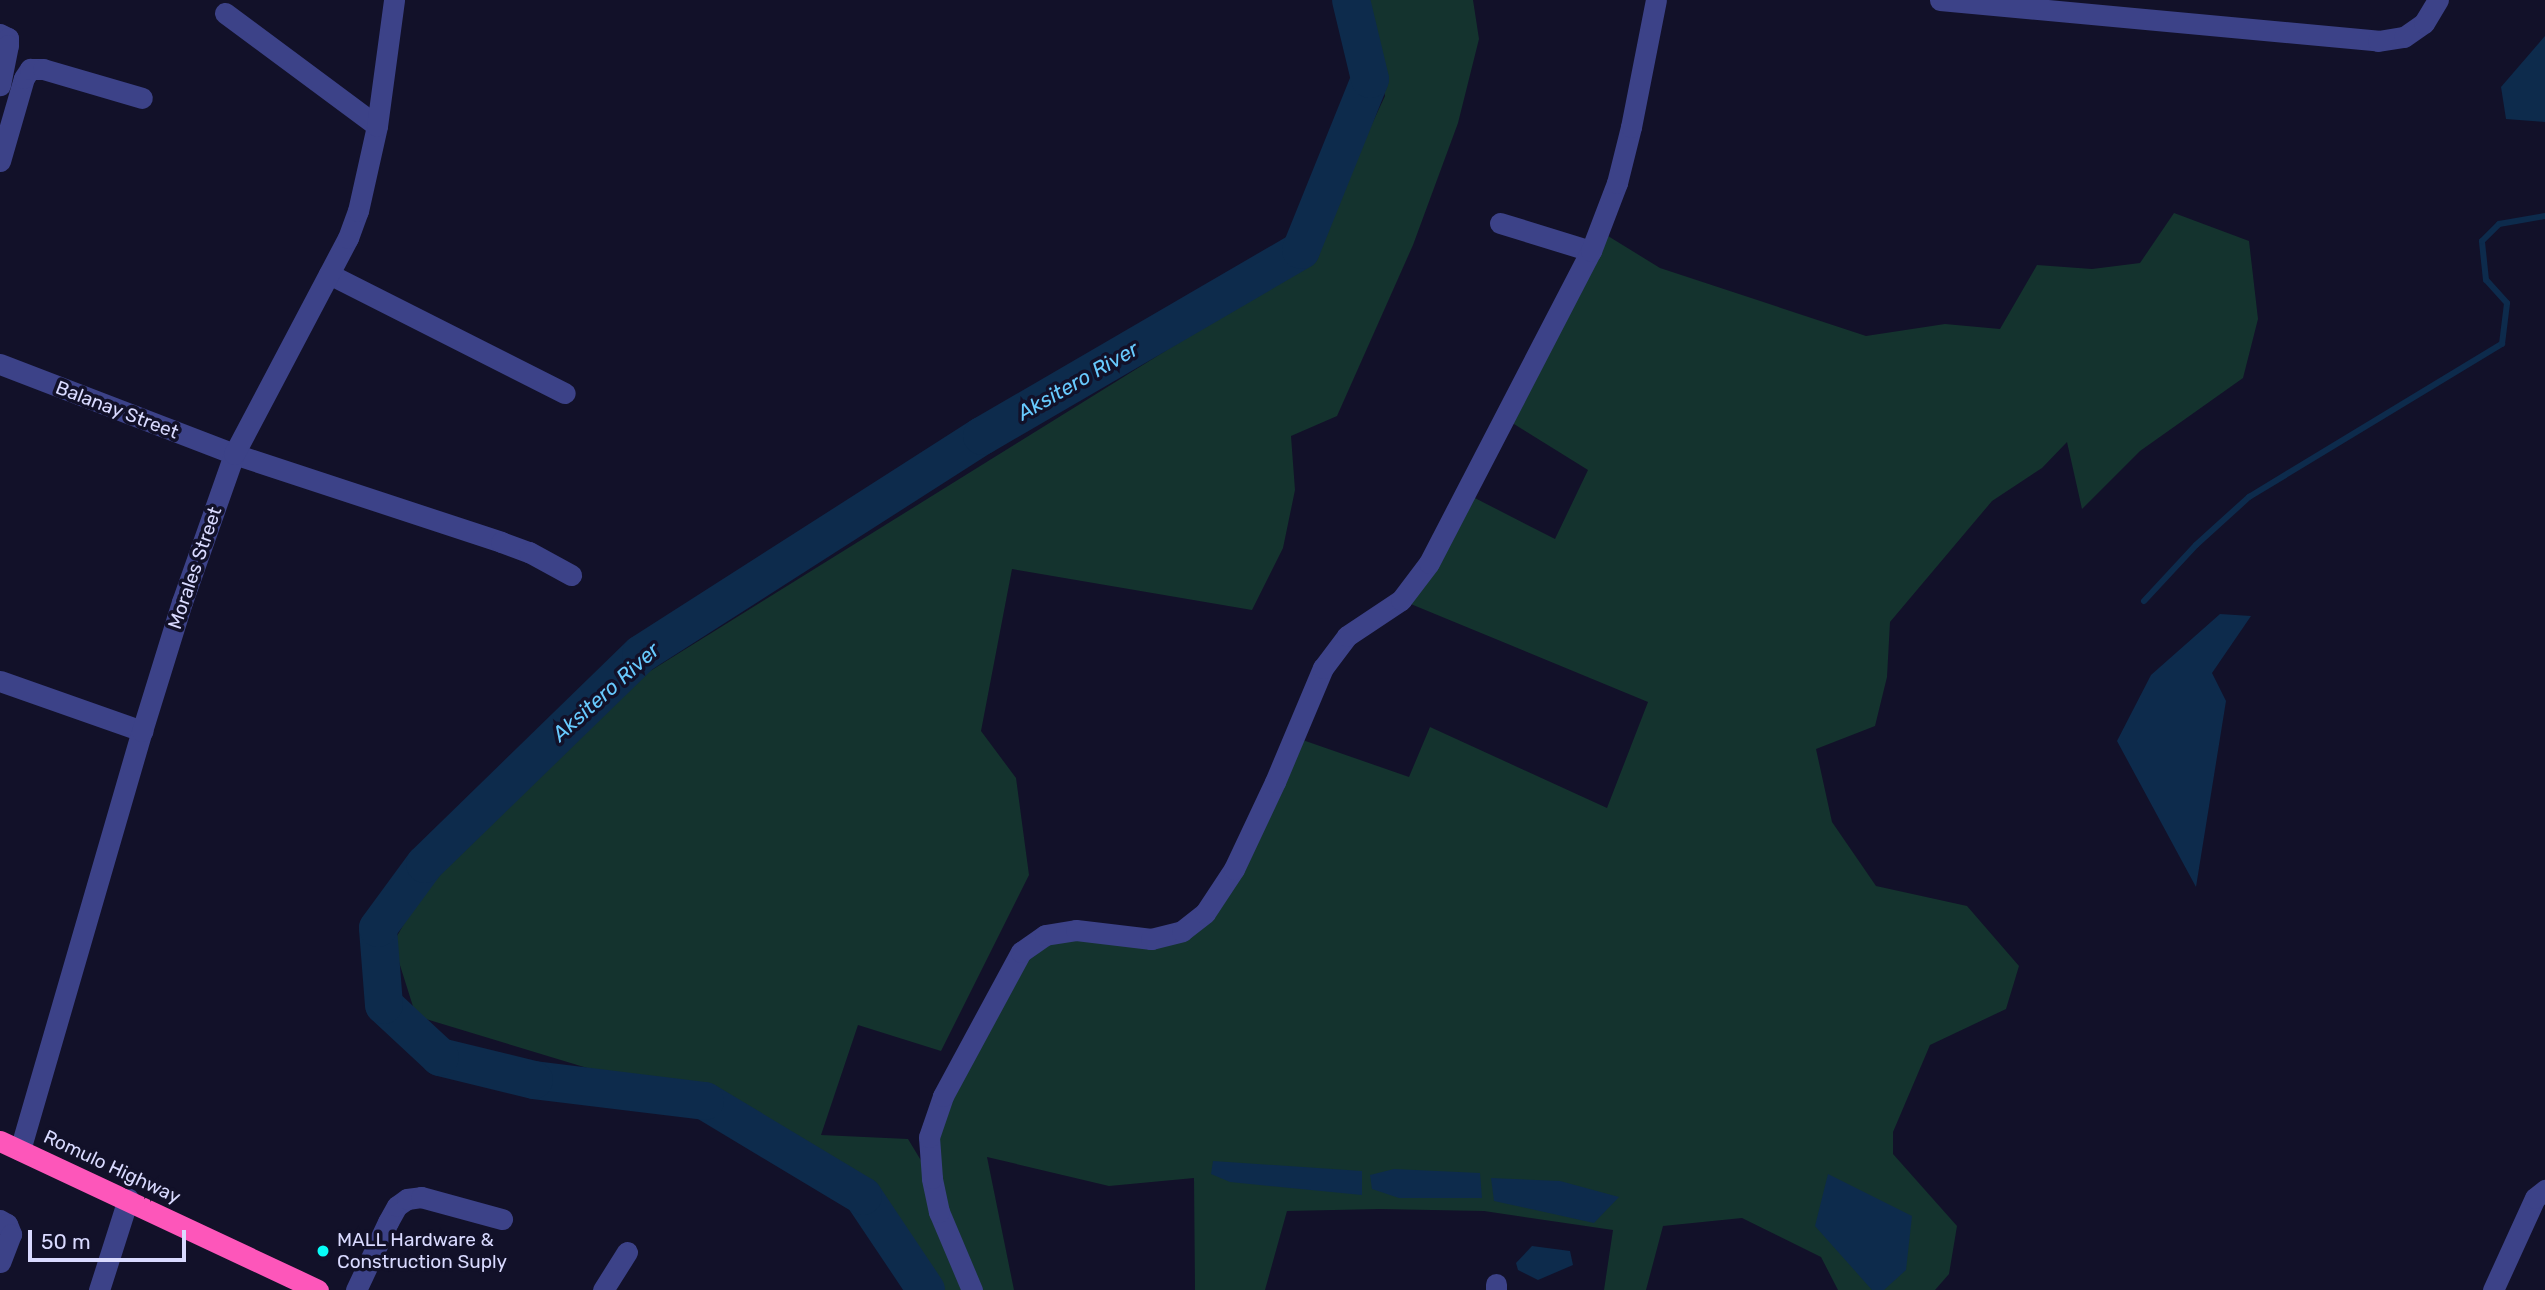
<!DOCTYPE html>
<html>
<head>
<meta charset="utf-8">
<style>
  body { margin:0 }
  #map { position:relative; width:2545px; height:1290px; overflow:hidden; background:#121129; font-family:Rubik,sans-serif }
  div>[style] { position:absolute }
  .green>* { inset:0; background:#14332e }
  .water>* { inset:0; background:#0d2b4c }
  .stream>* { height:6px; margin:-3px; padding:0 3px; transform-origin:3px; border-radius:3px; background:#0d2b4c }
  .river>* { height:38px; margin:-19px; padding:0 19px; transform-origin:19px; border-radius:19px; background:#0d2b4c }
  .minor>* { height:21px; margin:-10.5px; padding:0 10.5px; transform-origin:10.5px; border-radius:10.5px; background:#3c4288 }
  .highway>* { height:21px; margin:-10.5px; padding:0 10.5px; transform-origin:10.5px; border-radius:10.5px; background:#fd56ba }
  .dots>* { width:19px; height:19px; translate:-50% -50%; box-sizing:border-box; border:4px solid #121129; border-radius:50% }
  span { translate:-50% -50%; white-space:nowrap; text-align:center; line-height:1.15; -webkit-text-stroke:7px #121129; paint-order:stroke }
  .street-label { font-size:19px; color:#d9daff }
  .poi-label { font-size:19px; color:#d9daff }
  .left { translate:0 -50%; text-align:left }
  .water-label { font-size:21px; color:#68cafe; font-style:italic }
  .scale { position:absolute; left:28px; top:1230px; width:158px; height:32px; box-sizing:border-box; border:4px solid #d9daff; border-top:0; padding-left:9px; font-size:21px; line-height:24px; white-space:nowrap; color:#d9daff; -webkit-text-stroke:5px #121129; paint-order:stroke }
</style>
</head>
<body>
<div id="map">
  <div class="green">
    <i style="clip-path:polygon(1364px 0,1473px 0,1479px 39px,1458px 123px,1413px 245px,1337px 416px,1291px 436px,1295px 490px,1283px 548px,1252px 610px,1012px 569px,981px 731px,1016px 778px,1029px 875px,941px 1051px,858px 1025px,821px 1135px,908px 1139px,931px 1177px,929px 1137px,1040px 938px,1151px 939px,1205px 913px,1294px 737px,1409px 777px,1430px 727px,1607px 808px,1648px 702px,1401px 600px,1467px 494px,1555px 539px,1588px 470px,1506px 419px,1604px 217px,1608px 236px,1660px 268px,1866px 336px,1945px 324px,2000px 329px,2037px 265px,2092px 269px,2140px 263px,2174px 213px,2249px 241px,2258px 319px,2243px 378px,2140px 451px,2082px 509px,2067px 442px,2042px 468px,1992px 501px,1890px 622px,1887px 677px,1875px 726px,1816px 749px,1832px 822px,1876px 886px,1967px 906px,2019px 966px,2006px 1009px,1930px 1045px,1893px 1132px,1893px 1154px,1957px 1226px,1949px 1274px,1935px 1290px,1838px 1290px,1821px 1257px,1742px 1218px,1663px 1226px,1646px 1290px,1604px 1290px,1613px 1230px,1484px 1211px,1380px 1209px,1287px 1211px,1265px 1290px,1195px 1290px,1194px 1178px,1109px 1186px,987px 1157px,1014px 1290px,926px 1290px,863px 1196px,716px 1107px,416px 1016px,393px 943px,431px 877px,647px 673px,1307px 263px,1385px 96px)"></i>
  </div>
  <div class="water">
    <i style="clip-path:polygon(2545px 36px,2545px 122px,2506px 119px,2501px 87px)"></i>
    <i style="clip-path:polygon(2220px 614px,2251px 616px,2212px 673px,2226px 701px,2196px 887px,2117px 741px,2151px 675px)"></i>
    <i style="clip-path:polygon(1213px 1161px,1362px 1171px,1362px 1195px,1230px 1182px,1211px 1174px)"></i>
    <i style="clip-path:polygon(1394px 1169px,1480px 1173px,1482px 1198px,1399px 1198px,1372px 1189px,1370px 1175px)"></i>
    <i style="clip-path:polygon(1828px 1174px,1912px 1216px,1906px 1270px,1884px 1290px,1872px 1290px,1815px 1226px)"></i>
    <i style="clip-path:polygon(1491px 1178px,1560px 1181px,1619px 1197px,1594px 1223px,1494px 1201px)"></i>
    <i style="clip-path:polygon(1532px 1246px,1570px 1251px,1573px 1265px,1538px 1280px,1518px 1270px,1516px 1263px)"></i>
  </div>
  <div class="stream">
    <i style="left:2144px;top:601px;width:76px;rotate:-47.1deg"></i>
    <i style="left:2196px;top:545px;width:72px;rotate:-42.2deg"></i>
    <i style="left:2249px;top:497px;width:296px;rotate:-31.2deg"></i>
    <i style="left:2502px;top:344px;width:41px;rotate:-83deg"></i>
    <i style="left:2507px;top:303px;width:31px;rotate:-132deg"></i>
    <i style="left:2486px;top:280px;width:39px;rotate:-96deg"></i>
    <i style="left:2482px;top:241px;width:24px;rotate:-45deg"></i>
    <i style="left:2499px;top:224px;width:47px;rotate:-9.9deg"></i>
  </div>
  <div class="river">
    <i style="left:926px;top:1290px;width:113px;rotate:-123.8deg"></i>
    <i style="left:863px;top:1196px;width:184px;rotate:-149deg"></i>
    <i style="left:705px;top:1101px;width:172px;rotate:-173deg"></i>
    <i style="left:534px;top:1080px;width:97px;rotate:-166.3deg"></i>
    <i style="left:440px;top:1057px;width:76px;rotate:-137.1deg"></i>
    <i style="left:384px;top:1005px;width:77px;rotate:-94.5deg"></i>
    <i style="left:378px;top:928px;width:79px;rotate:-53.7deg"></i>
    <i style="left:425px;top:864px;width:301px;rotate:-44.2deg"></i>
    <i style="left:641px;top:654px;width:405px;rotate:-32.6deg"></i>
    <i style="left:982px;top:436px;width:369px;rotate:-30.2deg"></i>
    <i style="left:1301px;top:250px;width:184px;rotate:-68deg"></i>
    <i style="left:1370px;top:79px;width:81px;rotate:-103.5deg"></i>
  </div>
  <div class="minor">
    <i style="left:1940px;top:0;width:440px;rotate:5.3deg"></i>
    <i style="left:2378px;top:41px;width:26px;rotate:-9deg"></i>
    <i style="left:2404px;top:37px;width:24px;rotate:-35deg"></i>
    <i style="left:2424px;top:23px;width:27px;rotate:-59deg"></i>
    <i style="left:225px;top:13px;width:189px;rotate:36.6deg"></i>
    <i style="left:0;top:34px;width:9px;rotate:27deg"></i>
    <i style="left:8px;top:38px;width:7px;rotate:90deg"></i>
    <i style="left:8px;top:45px;width:41px;rotate:101.3deg"></i>
    <i style="left:0;top:161px;width:86px;rotate:-73.9deg"></i>
    <i style="left:24px;top:78px;width:11px;rotate:-56deg"></i>
    <i style="left:30px;top:69px;width:13px"></i>
    <i style="left:43px;top:69px;width:103px;rotate:16.3deg"></i>
    <i style="left:1500px;top:223px;width:95px;rotate:17.1deg"></i>
    <i style="left:329px;top:274px;width:264px;rotate:26.8deg"></i>
    <i style="left:0;top:364px;width:251px;rotate:21deg"></i>
    <i style="left:234px;top:454px;width:281px;rotate:18.2deg"></i>
    <i style="left:501px;top:542px;width:30px;rotate:20deg"></i>
    <i style="left:529px;top:552px;width:48px;rotate:28.7deg"></i>
    <i style="left:0;top:681px;width:151px;rotate:19.4deg"></i>
    <i style="left:20px;top:1150px;width:436px;rotate:-73.8deg"></i>
    <i style="left:142px;top:731px;width:135px;rotate:-72.8deg"></i>
    <i style="left:182px;top:602px;width:157px;rotate:-70.6deg"></i>
    <i style="left:234px;top:454px;width:244px;rotate:-62.2deg"></i>
    <i style="left:348px;top:238px;width:29px;rotate:-70deg"></i>
    <i style="left:358px;top:211px;width:87px;rotate:-77.4deg"></i>
    <i style="left:377px;top:126px;width:127px;rotate:-82.3deg"></i>
    <i style="left:0;top:1220px;width:8px;rotate:30deg"></i>
    <i style="left:7px;top:1224px;width:11px;rotate:68deg"></i>
    <i style="left:11px;top:1234px;width:30px;rotate:111deg"></i>
    <i style="left:99px;top:1290px;width:96px;rotate:-72.3deg"></i>
    <i style="left:356px;top:1290px;width:75px;rotate:-64.8deg"></i>
    <i style="left:388px;top:1222px;width:18px;rotate:-61deg"></i>
    <i style="left:397px;top:1206px;width:12px;rotate:-35deg"></i>
    <i style="left:407px;top:1199px;width:14px;rotate:-8deg"></i>
    <i style="left:421px;top:1197px;width:84px;rotate:15.2deg"></i>
    <i style="left:603px;top:1290px;width:45px;rotate:-57.7deg"></i>
    <i style="left:972px;top:1290px;width:85px;rotate:-112.9deg"></i>
    <i style="left:939px;top:1212px;width:35px;rotate:-102deg"></i>
    <i style="left:932px;top:1178px;width:41px;rotate:-94.2deg"></i>
    <i style="left:929px;top:1137px;width:43px;rotate:-71.1deg"></i>
    <i style="left:943px;top:1096px;width:164px;rotate:-61.6deg"></i>
    <i style="left:1021px;top:952px;width:29px;rotate:-35deg"></i>
    <i style="left:1045px;top:935px;width:31px;rotate:-9deg"></i>
    <i style="left:1076px;top:930px;width:76px;rotate:6.8deg"></i>
    <i style="left:1151px;top:939px;width:32px;rotate:-14deg"></i>
    <i style="left:1182px;top:931px;width:29px;rotate:-38deg"></i>
    <i style="left:1205px;top:913px;width:53px;rotate:-56.6deg"></i>
    <i style="left:1234px;top:869px;width:96px;rotate:-64.8deg"></i>
    <i style="left:1275px;top:782px;width:124px;rotate:-67.2deg"></i>
    <i style="left:1323px;top:668px;width:40px;rotate:-53deg"></i>
    <i style="left:1347px;top:636px;width:65px;rotate:-33.7deg"></i>
    <i style="left:1401px;top:600px;width:46px;rotate:-52.9deg"></i>
    <i style="left:1429px;top:563px;width:352px;rotate:-62.6deg"></i>
    <i style="left:1591px;top:251px;width:73px;rotate:-69.1deg"></i>
    <i style="left:1617px;top:183px;width:58px;rotate:-76deg"></i>
    <i style="left:1631px;top:127px;width:129px;rotate:-78.9deg"></i>
    <i style="left:1496px;top:1290px;width:6px;rotate:-90deg"></i>
    <i style="left:2493px;top:1290px;width:101px;rotate:-65.5deg"></i>
    <i style="left:2535px;top:1198px;width:13px;rotate:-39deg"></i>
  </div>
  <div class="highway">
    <i style="left:0;top:1141px;width:351px;rotate:25.1deg"></i>
  </div>
  <div class="dots">
    <i style="left:323px;top:1251px;background:#07fdf8"></i>
  </div>
  <div class="street-label">
    <span style="left:117px;top:410px;rotate:21deg">Balanay Street</span>
    <span style="left:195px;top:568px;rotate:-71deg">Morales Street</span>
    <span style="left:112px;top:1167px;rotate:25deg">Romulo Highway</span>
  </div>
  <div class="poi-label">
    <span class="left" style="left:337px;top:1251px">MALL Hardware &amp;<br>Construction Suply</span>
  </div>
  <div class="water-label">
    <span style="left:1078px;top:381px;rotate:-30deg">Aksitero River</span>
    <span style="left:606px;top:692px;rotate:-42deg">Aksitero River</span>
  </div>
  <div class="scale">50 m</div>
</div>
</body>
</html>
